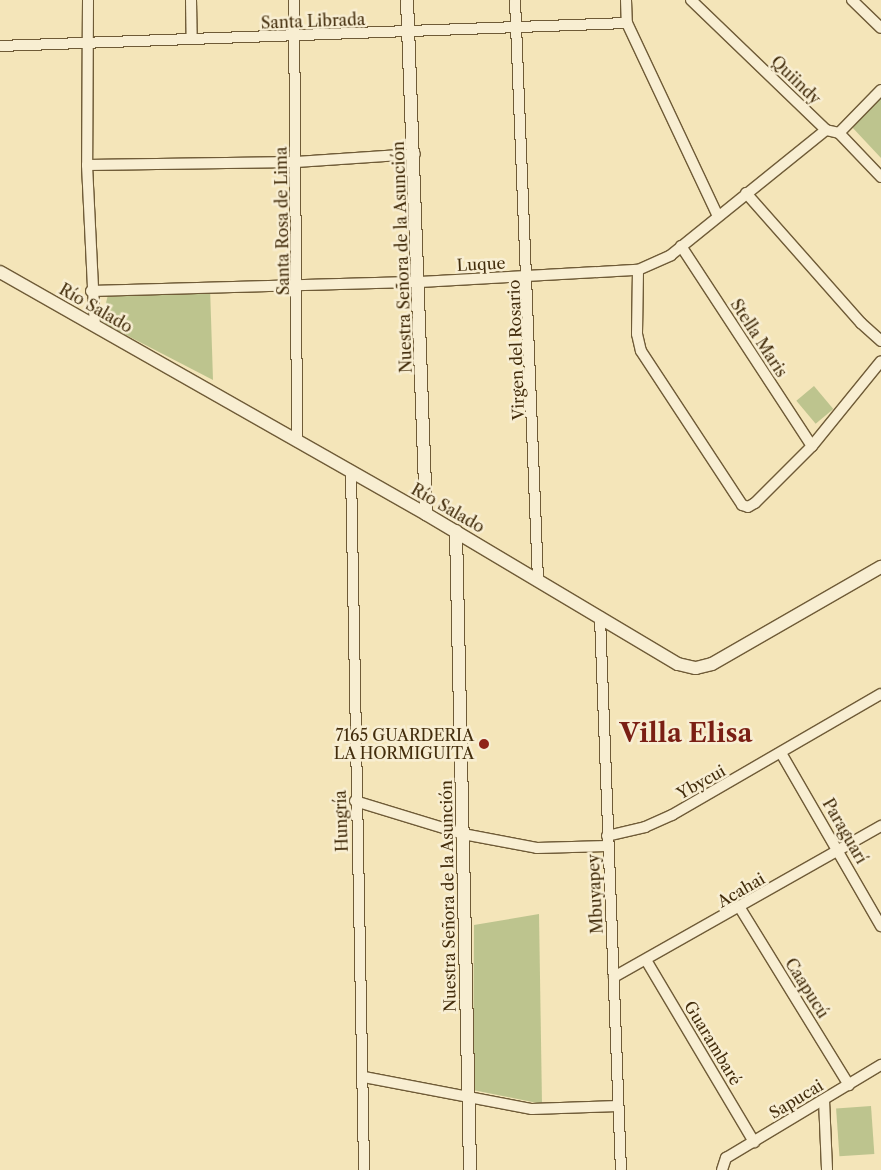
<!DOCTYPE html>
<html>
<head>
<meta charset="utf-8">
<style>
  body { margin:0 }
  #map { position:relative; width:881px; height:1170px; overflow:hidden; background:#f4e5b9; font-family:"Libre Caslon Text",serif }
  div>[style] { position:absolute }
  .green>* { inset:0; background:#bdc48e; transform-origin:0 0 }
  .roads { filter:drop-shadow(1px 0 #6f5b37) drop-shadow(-1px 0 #6f5b37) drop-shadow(0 1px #6f5b37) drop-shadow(0 -1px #6f5b37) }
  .minor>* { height:10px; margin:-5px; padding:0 5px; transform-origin:5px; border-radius:5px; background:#f8eed2 }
  .tertiary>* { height:12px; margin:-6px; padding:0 6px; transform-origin:6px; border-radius:6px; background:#f8eed2 }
  .dots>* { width:14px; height:14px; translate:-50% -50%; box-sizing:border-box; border:2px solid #f8eed2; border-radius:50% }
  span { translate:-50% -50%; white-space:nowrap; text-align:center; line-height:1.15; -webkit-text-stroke:5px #f8eed2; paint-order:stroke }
  .street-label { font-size:16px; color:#432d0c }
  .poi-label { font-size:16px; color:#432d0c }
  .right { translate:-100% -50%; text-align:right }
  .town-label { font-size:26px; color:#7a1f14; font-weight:700 }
</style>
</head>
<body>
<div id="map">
  <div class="green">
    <i style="clip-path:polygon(881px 98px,881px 158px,851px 126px)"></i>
    <i style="clip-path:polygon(210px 287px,213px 380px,101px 322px,109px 291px)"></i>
    <i style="left:814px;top:386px;width:30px;height:23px;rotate:50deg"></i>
    <i style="clip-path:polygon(539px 914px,542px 1104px,473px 1090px,474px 925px)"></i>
    <i style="left:871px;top:1106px;width:48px;height:35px;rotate:86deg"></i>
  </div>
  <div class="roads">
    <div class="minor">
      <i style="left:88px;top:0;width:165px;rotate:90.3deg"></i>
      <i style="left:87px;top:165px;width:161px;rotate:87.2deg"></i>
      <i style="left:191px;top:0;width:39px;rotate:89deg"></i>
      <i style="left:294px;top:0;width:441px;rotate:89.6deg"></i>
      <i style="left:515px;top:0;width:580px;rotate:87.73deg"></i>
      <i style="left:626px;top:0;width:23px;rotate:88deg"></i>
      <i style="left:627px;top:23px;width:211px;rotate:64.8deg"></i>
      <i style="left:691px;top:0;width:187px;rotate:43.9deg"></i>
      <i style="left:826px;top:130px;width:13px;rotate:13deg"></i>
      <i style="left:839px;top:133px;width:61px;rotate:46.3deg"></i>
      <i style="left:852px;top:0;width:40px;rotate:44deg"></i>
      <i style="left:0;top:46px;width:627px;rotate:-2.1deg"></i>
      <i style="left:839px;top:133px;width:60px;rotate:-45.7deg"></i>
      <i style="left:87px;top:165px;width:209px;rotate:-0.8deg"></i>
      <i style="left:296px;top:162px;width:119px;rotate:-3.8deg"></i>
      <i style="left:746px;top:193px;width:174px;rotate:48.5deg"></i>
      <i style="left:861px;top:323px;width:27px;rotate:42deg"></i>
      <i style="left:681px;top:246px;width:239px;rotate:56.8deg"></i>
      <i style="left:638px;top:270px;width:64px;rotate:90.9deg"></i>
      <i style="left:637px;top:334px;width:17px;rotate:77deg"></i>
      <i style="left:641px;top:351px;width:184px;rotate:56.7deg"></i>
      <i style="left:742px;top:505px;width:6px;rotate:18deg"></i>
      <i style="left:748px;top:507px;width:8px;rotate:-30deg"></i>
      <i style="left:755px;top:503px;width:81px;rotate:-45deg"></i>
      <i style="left:812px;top:446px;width:109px;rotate:-50.9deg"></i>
      <i style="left:91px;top:291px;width:329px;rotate:-1.6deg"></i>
      <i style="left:420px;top:282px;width:218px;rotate:-3.2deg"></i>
      <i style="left:638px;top:270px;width:36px;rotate:-24deg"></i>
      <i style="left:671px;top:255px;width:199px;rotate:-38.9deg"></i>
      <i style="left:351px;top:471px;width:699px;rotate:88.93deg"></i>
      <i style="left:600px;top:617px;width:553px;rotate:87.83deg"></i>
      <i style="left:781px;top:753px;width:200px;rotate:60deg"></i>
      <i style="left:355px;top:801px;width:113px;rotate:17deg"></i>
      <i style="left:463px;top:834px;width:75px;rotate:10.7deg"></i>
      <i style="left:537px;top:848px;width:70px;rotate:-1.6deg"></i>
      <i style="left:607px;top:836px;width:39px;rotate:-13deg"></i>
      <i style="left:645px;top:827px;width:30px;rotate:-24deg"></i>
      <i style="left:672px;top:815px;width:241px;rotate:-30.1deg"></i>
      <i style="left:740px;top:908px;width:208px;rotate:58.4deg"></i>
      <i style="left:646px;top:960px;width:212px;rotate:59.3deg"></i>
      <i style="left:614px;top:977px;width:307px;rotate:-29.5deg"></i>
      <i style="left:364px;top:1077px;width:171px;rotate:10.8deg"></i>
      <i style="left:532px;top:1109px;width:86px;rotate:-2deg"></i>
      <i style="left:824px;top:1100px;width:70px;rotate:87.5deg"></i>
      <i style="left:722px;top:1170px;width:13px;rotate:-72deg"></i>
      <i style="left:726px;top:1158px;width:181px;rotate:-31deg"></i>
    </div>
    <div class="tertiary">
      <i style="left:407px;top:0;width:514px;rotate:87.88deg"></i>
      <i style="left:0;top:272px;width:490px;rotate:29.6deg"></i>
      <i style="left:426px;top:514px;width:293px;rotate:30.8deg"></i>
      <i style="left:678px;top:664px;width:18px;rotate:13deg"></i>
      <i style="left:696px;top:668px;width:16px;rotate:-14deg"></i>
      <i style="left:712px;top:664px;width:195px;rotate:-29.9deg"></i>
      <i style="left:456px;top:531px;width:639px;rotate:88.74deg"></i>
    </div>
  </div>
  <div class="dots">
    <i style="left:484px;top:744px;background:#8f2418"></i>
  </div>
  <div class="street-label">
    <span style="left:313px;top:21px;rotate:-2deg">Santa Librada</span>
    <span style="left:796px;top:80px;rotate:44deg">Quiindy</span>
    <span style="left:282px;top:221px;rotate:-91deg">Santa Rosa de Lima</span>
    <span style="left:402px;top:257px;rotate:-92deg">Nuestra Señora de la Asunción</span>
    <span style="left:481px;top:264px;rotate:-3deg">Luque</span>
    <span style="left:96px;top:308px;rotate:30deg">Río Salado</span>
    <span style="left:759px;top:338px;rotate:57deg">Stella Maris</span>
    <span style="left:516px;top:350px;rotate:-92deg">Virgen del Rosario</span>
    <span style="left:448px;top:508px;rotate:30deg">Río Salado</span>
    <span style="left:701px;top:782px;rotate:-29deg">Ybycui</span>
    <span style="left:341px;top:821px;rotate:-92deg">Hungría</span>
    <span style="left:845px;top:831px;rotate:60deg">Paraguarí</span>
    <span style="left:741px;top:890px;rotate:-30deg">Acahai</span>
    <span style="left:595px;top:894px;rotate:-93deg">Mbuyapey</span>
    <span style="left:448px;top:896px;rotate:-91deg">Nuestra Señora de la Asunción</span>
    <span style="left:807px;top:988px;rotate:58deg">Caapucú</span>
    <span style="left:713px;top:1043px;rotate:59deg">Guarambaré</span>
    <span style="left:796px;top:1099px;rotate:-31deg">Sapucai</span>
  </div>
  <div class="poi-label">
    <span class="right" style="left:474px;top:744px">7165 GUARDERIA<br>LA HORMIGUITA</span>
  </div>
  <div class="town-label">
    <span style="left:686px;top:734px">Villa Elisa</span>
  </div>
</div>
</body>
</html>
